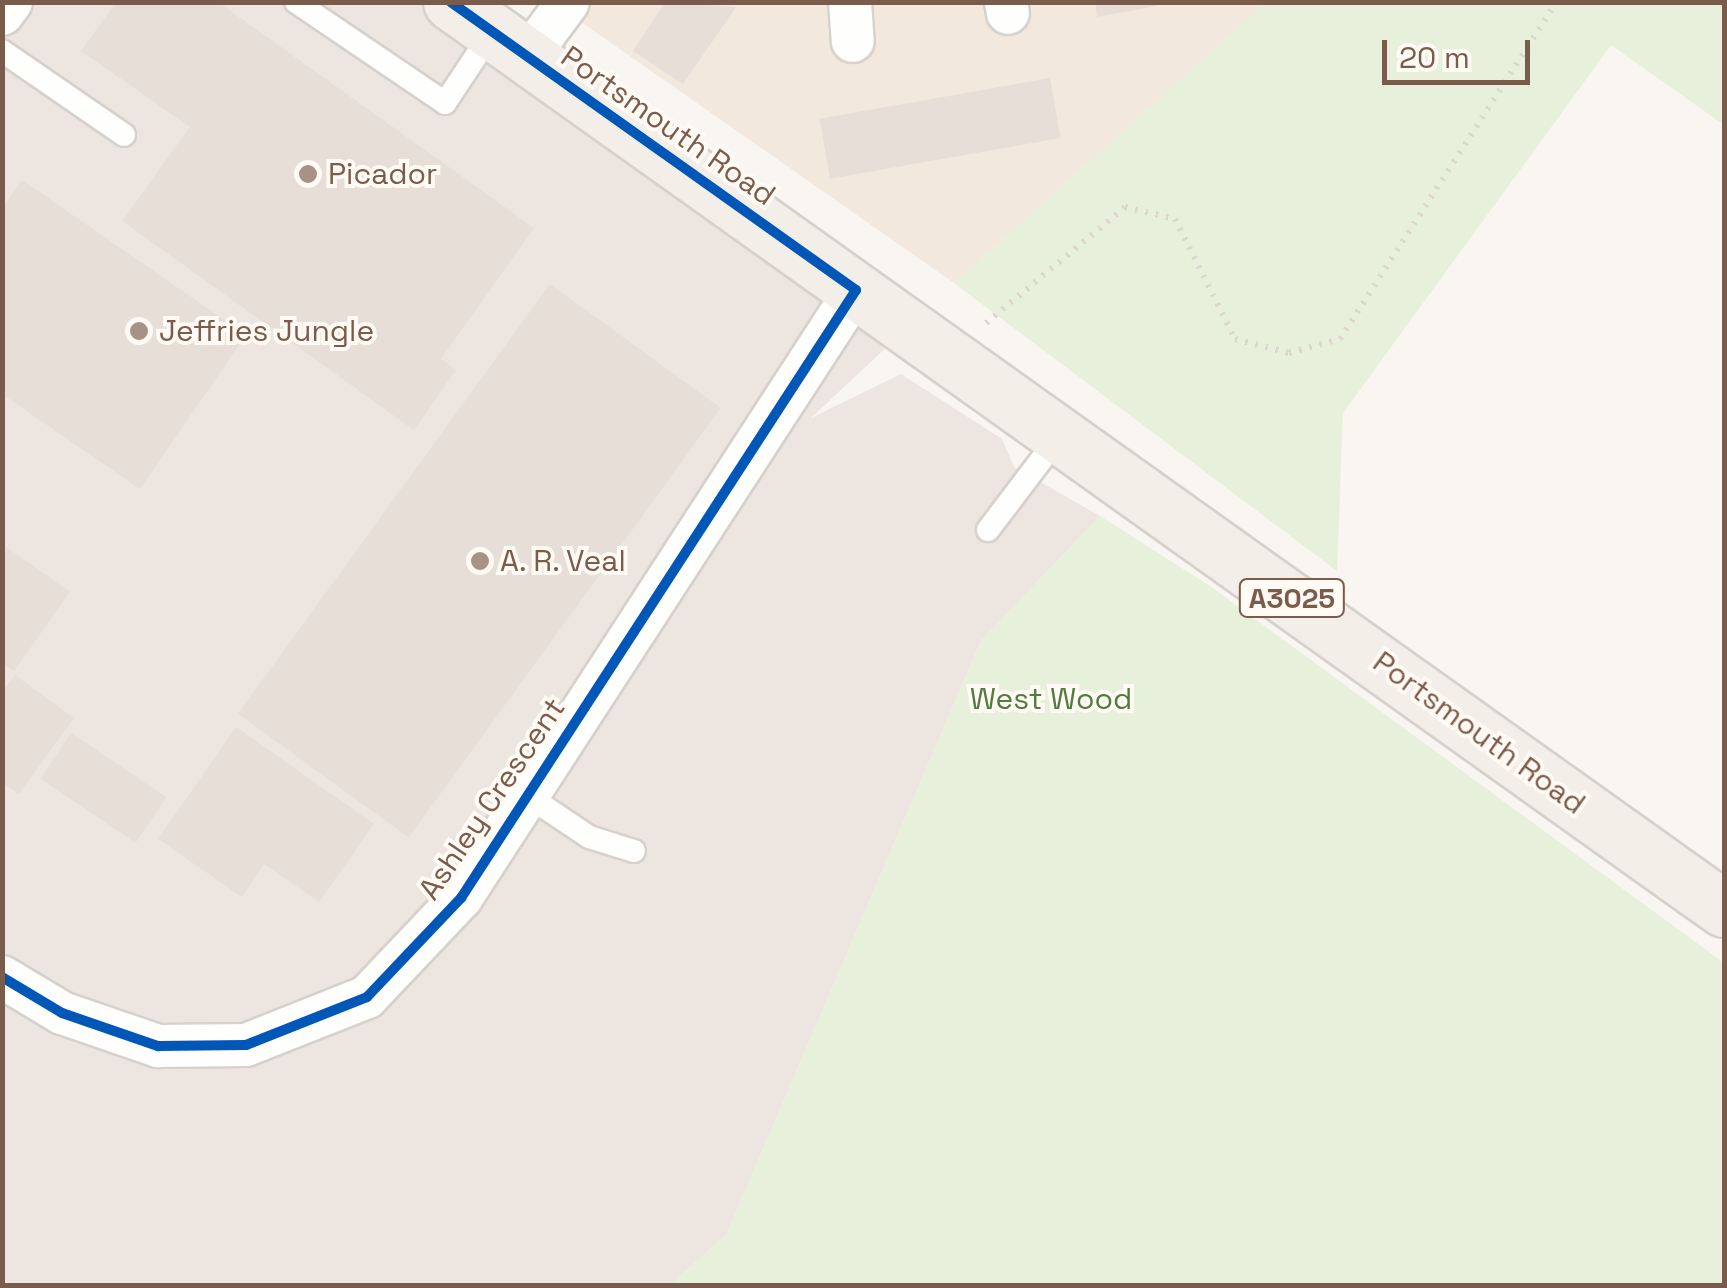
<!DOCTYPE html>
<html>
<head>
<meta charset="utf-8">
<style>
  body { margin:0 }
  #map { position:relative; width:1727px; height:1288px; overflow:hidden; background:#f9f5f0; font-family:"Space Grotesk",sans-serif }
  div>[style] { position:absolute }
  .residential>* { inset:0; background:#f2e8de }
  .industrial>* { inset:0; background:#ede5e0 }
  .green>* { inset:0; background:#e7f0db }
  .building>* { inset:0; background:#e6ded7; transform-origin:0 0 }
  .path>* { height:6px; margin-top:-3px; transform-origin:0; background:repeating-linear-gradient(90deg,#dcd5d0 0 2.5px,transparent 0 10.5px) }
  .roads { filter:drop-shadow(2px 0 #d7d1cb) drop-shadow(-2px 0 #d7d1cb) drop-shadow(0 2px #d7d1cb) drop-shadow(0 -2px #d7d1cb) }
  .service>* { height:22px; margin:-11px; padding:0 11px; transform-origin:11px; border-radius:11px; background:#fefefd }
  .minor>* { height:42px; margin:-21px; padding:0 21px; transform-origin:21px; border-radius:21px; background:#fefefd }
  .primary>* { height:55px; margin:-27.5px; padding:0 27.5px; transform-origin:27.5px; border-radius:27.5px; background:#f3eee8 }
  .cycleway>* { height:10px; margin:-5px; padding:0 5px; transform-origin:5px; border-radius:5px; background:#0057b8 }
  .dots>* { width:28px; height:28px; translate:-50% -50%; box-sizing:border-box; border:5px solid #fffaf3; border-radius:50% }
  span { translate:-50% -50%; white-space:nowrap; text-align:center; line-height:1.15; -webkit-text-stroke:8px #fffaf3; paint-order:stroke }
  .shield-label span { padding:2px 8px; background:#fffaf3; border:2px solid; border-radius:8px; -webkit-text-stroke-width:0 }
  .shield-label { font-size:28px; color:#7a5c4d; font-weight:700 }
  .street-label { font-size:30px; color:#7a5c4d }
  .poi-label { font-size:30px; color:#7a5c4d }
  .left { translate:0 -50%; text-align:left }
  .park-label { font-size:30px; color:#537a41 }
  .frame { position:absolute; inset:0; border:5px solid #7a5c4d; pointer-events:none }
  .scale { position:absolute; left:1382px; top:40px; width:148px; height:45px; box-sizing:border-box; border:5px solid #7a5c4d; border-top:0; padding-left:12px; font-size:30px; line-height:35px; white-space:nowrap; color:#7a5c4d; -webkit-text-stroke:8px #fffaf3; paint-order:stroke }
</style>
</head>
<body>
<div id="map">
  <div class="residential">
    <i style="clip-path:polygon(554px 3px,1266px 3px,954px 283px)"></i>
  </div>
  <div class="industrial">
    <i style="clip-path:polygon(3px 3px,437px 3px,910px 325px,811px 418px,901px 374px,1002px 439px,1014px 467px,1100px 516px,981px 641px,726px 1235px,670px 1285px,3px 1286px)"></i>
  </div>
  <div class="green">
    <i style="clip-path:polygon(1266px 2px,1724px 3px,1724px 125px,1611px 45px,1343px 413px,1337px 571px,954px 283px)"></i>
    <i style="clip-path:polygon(1100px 516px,1210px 586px,1724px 963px,1724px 1285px,670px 1285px,726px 1235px,981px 641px)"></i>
  </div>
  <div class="building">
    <i style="clip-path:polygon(116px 2px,218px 2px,534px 228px,441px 359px,456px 370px,414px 430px,122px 221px,190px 127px,81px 51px)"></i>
    <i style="clip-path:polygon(665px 2px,736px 7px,683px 84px,633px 51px)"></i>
    <i style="clip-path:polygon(1095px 2px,1156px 2px,1157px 6px,1097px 17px)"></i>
    <i style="left:1050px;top:78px;width:61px;height:234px;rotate:80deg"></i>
    <i style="clip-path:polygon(22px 180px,246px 335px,140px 489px,2px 394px,2px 208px)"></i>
    <i style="left:550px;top:284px;width:211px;height:531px;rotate:36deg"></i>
    <i style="clip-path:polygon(2px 544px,70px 592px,14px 671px,2px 663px)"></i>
    <i style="clip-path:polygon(15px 675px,74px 718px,19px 794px,2px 782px,2px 692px)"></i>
    <i style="clip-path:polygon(236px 727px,374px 824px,319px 902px,264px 864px,242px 897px,158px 839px)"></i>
    <i style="left:71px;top:733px;width:115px;height:55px;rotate:34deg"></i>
  </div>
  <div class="path">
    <i style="left:986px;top:323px;width:181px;rotate:-39.8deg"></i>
    <i style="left:1125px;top:207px;width:51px;rotate:13.5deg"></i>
    <i style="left:1175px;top:219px;width:134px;rotate:63.4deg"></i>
    <i style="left:1235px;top:339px;width:56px;rotate:14.5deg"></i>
    <i style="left:1289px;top:353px;width:53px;rotate:-15.4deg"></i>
    <i style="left:1340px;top:339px;width:400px;rotate:-57.3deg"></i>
  </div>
  <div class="roads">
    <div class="service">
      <i style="left:296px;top:2px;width:180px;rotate:34.1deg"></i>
      <i style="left:445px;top:103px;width:85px;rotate:-56.5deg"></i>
      <i style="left:2px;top:51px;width:148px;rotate:34.5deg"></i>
      <i style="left:988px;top:530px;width:119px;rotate:-52.8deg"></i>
      <i style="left:528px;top:796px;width:73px;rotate:33.9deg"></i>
      <i style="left:589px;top:837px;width:47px;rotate:17.3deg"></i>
    </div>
    <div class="minor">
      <i style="left:850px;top:2px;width:39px;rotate:86deg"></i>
      <i style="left:1006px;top:2px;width:11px;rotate:80deg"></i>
      <i style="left:2px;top:14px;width:15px;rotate:-53deg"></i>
      <i style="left:528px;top:56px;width:67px;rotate:-53.5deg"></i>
      <i style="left:2px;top:977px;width:70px;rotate:31deg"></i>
      <i style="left:62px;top:1013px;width:102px;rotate:19deg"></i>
      <i style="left:158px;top:1046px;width:88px;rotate:-0.7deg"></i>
      <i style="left:246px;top:1045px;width:130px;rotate:-21.6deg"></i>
      <i style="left:367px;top:997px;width:137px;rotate:-46.5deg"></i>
      <i style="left:461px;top:898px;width:725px;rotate:-56.99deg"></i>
    </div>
    <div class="primary">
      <i style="left:451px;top:2px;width:1563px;rotate:35.47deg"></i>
    </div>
  </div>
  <div class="cycleway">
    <i style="left:2px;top:977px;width:70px;rotate:31deg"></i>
    <i style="left:62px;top:1013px;width:102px;rotate:19deg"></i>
    <i style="left:158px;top:1046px;width:88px;rotate:-0.7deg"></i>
    <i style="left:246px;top:1045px;width:130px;rotate:-21.6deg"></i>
    <i style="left:367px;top:997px;width:137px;rotate:-46.5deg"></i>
    <i style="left:461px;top:898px;width:725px;rotate:-56.99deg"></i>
    <i style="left:856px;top:290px;width:497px;rotate:-144.6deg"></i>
  </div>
  <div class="dots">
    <i style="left:308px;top:174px;background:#a69286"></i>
    <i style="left:139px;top:331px;background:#a69286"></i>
    <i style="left:480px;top:561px;background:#a69286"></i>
  </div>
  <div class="shield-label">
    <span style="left:1292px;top:598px">A3025</span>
  </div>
  <div class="street-label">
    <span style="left:668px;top:126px;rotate:35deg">Portsmouth Road</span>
    <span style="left:1479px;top:733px;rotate:36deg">Portsmouth Road</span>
    <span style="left:492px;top:799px;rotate:-56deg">Ashley Crescent</span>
  </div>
  <div class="poi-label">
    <span class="left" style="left:328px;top:174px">Picador</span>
    <span class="left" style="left:159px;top:331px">Jeffries Jungle</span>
    <span class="left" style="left:500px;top:561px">A. R. Veal</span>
  </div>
  <div class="park-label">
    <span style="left:1051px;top:699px">West Wood</span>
  </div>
  <div class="frame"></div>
  <div class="scale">20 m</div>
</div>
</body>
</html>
